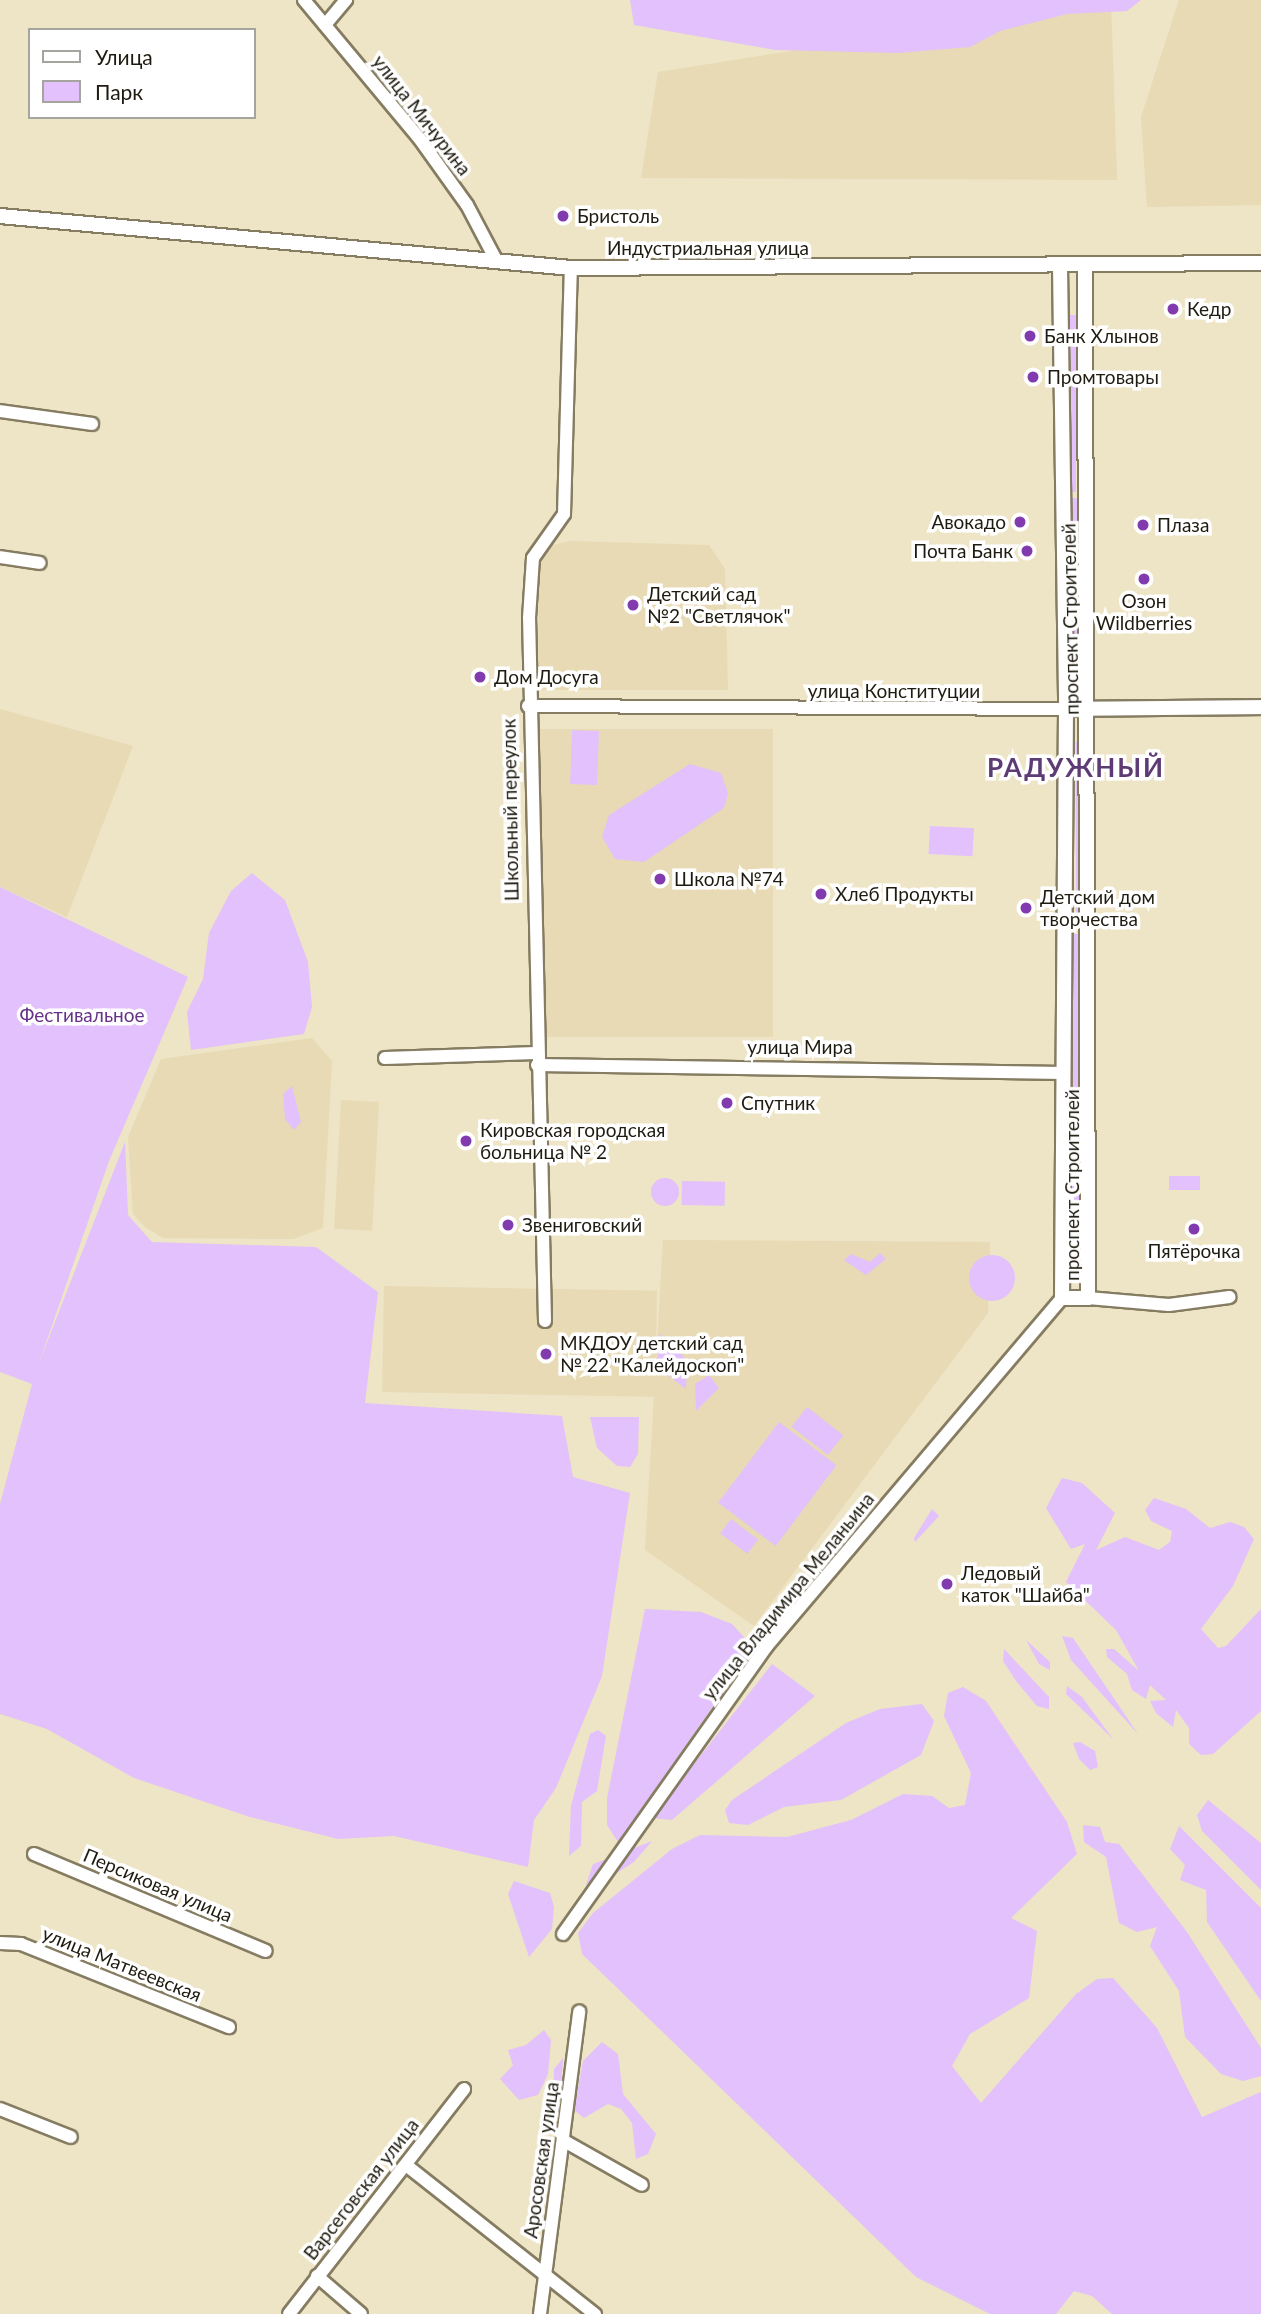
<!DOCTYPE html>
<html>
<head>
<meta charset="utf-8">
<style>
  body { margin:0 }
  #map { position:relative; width:1261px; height:2314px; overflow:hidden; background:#eee4c6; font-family:Lato,sans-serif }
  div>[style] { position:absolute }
  .built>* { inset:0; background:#e7dab5; transform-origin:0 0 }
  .green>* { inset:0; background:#e2c1fc; transform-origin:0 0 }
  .round { border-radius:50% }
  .roads { filter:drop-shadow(2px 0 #857c61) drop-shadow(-2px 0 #857c61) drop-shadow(0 2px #857c61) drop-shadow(0 -2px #857c61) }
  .minor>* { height:12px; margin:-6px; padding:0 6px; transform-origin:6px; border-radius:6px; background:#fff }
  .tertiary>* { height:14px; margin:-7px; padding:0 7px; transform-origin:7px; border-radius:7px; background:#fff }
  .dots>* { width:19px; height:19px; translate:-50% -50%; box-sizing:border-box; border:4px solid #fff; border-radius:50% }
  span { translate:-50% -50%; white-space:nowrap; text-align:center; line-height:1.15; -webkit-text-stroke:7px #fff; paint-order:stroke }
  .street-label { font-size:19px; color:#1f1b10 }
  .poi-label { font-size:19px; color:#1f1b10 }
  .left { translate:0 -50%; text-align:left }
  .right { translate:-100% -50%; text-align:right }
  .park-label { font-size:19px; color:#663287 }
  .district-label { font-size:26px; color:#5d3b75; font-weight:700; letter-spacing:2px }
  .legend { position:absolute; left:28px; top:28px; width:228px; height:91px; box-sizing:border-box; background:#fff; border:2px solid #a5a49f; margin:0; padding:9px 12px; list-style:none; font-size:21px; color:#1f1b10 }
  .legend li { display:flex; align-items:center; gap:14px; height:35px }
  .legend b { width:35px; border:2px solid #a5a49f }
</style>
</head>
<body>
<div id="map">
  <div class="built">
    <i style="clip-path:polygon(1111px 0,1117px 180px,641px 178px,658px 72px)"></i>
    <i style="clip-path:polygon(1179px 0,1261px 0,1261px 205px,1147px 207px,1141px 117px)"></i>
    <i style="clip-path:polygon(569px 541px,709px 545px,725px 569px,728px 690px,538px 690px,539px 561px,553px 545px)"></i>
    <i style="clip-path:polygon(0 709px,133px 746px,67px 917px,0 887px)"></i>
    <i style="left:539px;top:729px;width:234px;height:308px"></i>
    <i style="clip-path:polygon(312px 1038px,332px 1061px,323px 1228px,293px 1239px,163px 1238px,145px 1227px,133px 1214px,128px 1137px,161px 1059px)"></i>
    <i style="left:341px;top:1100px;width:38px;height:129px;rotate:3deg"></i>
    <i style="clip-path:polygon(663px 1240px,990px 1242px,988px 1313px,754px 1626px,645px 1550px)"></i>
    <i style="left:384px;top:1286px;width:273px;height:106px;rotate:1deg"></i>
  </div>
  <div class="green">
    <i style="clip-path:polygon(630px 0,1141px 0,1127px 11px,1067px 14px,1000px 31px,970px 47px,898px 53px,775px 50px,634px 25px)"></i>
    <i style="left:1065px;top:315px;width:11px;height:177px"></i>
    <i style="left:1068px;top:498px;width:10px;height:187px"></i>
    <i style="left:572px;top:730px;width:27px;height:54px;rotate:2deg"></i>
    <i style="left:1076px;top:742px;width:10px;height:187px"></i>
    <i style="clip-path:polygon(690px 764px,721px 773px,728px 793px,724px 808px,644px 862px,615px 859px,602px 837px,609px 815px)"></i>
    <i style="left:930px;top:826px;width:44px;height:28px;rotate:3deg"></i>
    <i style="clip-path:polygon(252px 873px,285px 900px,308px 962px,312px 1007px,304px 1034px,191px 1050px,187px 1012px,203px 979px,209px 933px,231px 891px)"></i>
    <i style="clip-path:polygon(0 887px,188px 977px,109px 1161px,39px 1363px,125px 1142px,128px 1215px,152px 1242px,316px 1247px,378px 1292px,365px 1403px,562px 1416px,573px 1477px,630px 1493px,602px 1676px,556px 1788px,534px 1820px,528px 1867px,394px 1836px,338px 1839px,250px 1817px,134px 1778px,47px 1729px,0 1714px,0 1504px,32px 1384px,0 1372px)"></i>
    <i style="left:1073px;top:934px;width:9px;height:155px"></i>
    <i style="clip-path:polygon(292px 1086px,301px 1122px,294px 1130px,285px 1119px,283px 1094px)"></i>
    <i style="left:1071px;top:1098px;width:12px;height:167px"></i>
    <i style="left:1200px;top:1176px;width:14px;height:31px;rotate:90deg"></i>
    <i class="round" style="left:651px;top:1178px;width:28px;height:28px"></i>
    <i style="left:682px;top:1181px;width:43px;height:24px;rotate:1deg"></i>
    <i style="clip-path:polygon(880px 1253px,886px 1259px,866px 1275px,844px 1260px,851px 1254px,870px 1262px)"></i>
    <i class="round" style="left:969px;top:1255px;width:46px;height:46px"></i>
    <i style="clip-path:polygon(660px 1334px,687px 1360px,686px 1389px,657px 1367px)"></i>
    <i style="clip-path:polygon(709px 1375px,719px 1388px,696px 1411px,695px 1384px)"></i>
    <i style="left:807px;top:1407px;width:46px;height:25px;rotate:38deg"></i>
    <i style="clip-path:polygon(590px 1417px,639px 1417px,638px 1454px,630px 1467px,617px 1466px,597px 1448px)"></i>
    <i style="left:779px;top:1422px;width:72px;height:101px;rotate:37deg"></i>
    <i style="clip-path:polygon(1062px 1478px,1082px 1483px,1115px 1513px,1096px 1550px,1125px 1537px,1159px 1550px,1170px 1542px,1172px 1531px,1151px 1521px,1145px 1510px,1154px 1498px,1186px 1509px,1210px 1528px,1230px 1522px,1244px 1527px,1254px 1539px,1233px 1586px,1201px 1629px,1218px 1648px,1226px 1646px,1261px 1609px,1261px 1711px,1213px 1754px,1201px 1755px,1189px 1744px,1189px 1728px,1176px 1710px,1173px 1727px,1156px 1713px,1150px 1701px,1166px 1700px,1150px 1685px,1146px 1699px,1132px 1690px,1127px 1674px,1107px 1657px,1106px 1649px,1114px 1649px,1139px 1671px,1116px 1630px,1066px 1582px,1085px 1544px,1071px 1549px,1046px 1508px)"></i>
    <i style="clip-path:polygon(932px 1509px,939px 1516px,915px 1542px,914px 1538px)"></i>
    <i style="left:731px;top:1519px;width:34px;height:18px;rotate:37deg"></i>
    <i style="clip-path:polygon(645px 1609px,701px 1612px,732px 1624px,754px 1648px,618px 1842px,607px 1825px,607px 1798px)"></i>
    <i style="clip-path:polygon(1062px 1636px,1073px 1638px,1138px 1734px,1071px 1660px)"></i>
    <i style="clip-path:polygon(1026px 1640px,1050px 1662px,1050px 1670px,1039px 1664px)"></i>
    <i style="clip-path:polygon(1004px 1649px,1049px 1697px,1049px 1709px,1037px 1706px,1016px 1681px,1003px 1661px)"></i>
    <i style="clip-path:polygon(772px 1664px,815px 1696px,672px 1820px,652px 1818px)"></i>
    <i style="clip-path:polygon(1067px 1686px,1082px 1697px,1113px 1739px,1066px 1694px)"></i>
    <i style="clip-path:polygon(963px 1687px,986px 1701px,1067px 1822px,1077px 1854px,1011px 1918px,1037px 1931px,1029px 1998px,970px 2034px,952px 2066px,981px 2103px,1076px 1994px,1097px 1979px,1113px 1978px,1157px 2028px,1202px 2117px,1261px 2092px,1261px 2314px,1112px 2314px,1092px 2296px,1074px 2291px,1056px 2314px,990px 2314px,916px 2277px,582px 1954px,578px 1933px,593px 1913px,672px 1849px,700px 1835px,787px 1837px,851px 1820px,903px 1794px,932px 1796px,949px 1808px,965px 1805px,971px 1773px,944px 1716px,948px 1693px)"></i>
    <i style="clip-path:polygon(922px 1704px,934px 1721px,921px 1755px,841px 1800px,784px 1807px,748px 1825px,729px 1823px,725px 1810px,732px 1800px,846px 1723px,880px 1709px)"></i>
    <i style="clip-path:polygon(598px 1730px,606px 1736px,597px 1791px,582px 1802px,581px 1846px,569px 1856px,571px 1806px,590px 1734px)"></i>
    <i style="clip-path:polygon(1080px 1742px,1095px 1751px,1098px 1767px,1090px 1770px,1079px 1759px,1073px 1743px)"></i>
    <i style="clip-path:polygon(1208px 1800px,1261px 1843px,1261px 1890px,1202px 1831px,1197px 1815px)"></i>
    <i style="clip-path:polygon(1083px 1825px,1100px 1827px,1105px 1842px,1119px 1844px,1187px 1932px,1261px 2048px,1261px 2076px,1243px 2081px,1221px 2074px,1185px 2037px,1179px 1991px,1150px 1946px,1157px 1927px,1137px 1932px,1119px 1923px,1106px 1857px,1084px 1842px)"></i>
    <i style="clip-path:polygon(1179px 1826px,1261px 1908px,1261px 2001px,1207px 1922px,1206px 1890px,1180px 1880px,1185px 1865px,1170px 1849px)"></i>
    <i style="clip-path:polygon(652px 1841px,634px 1862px,615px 1874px,624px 1852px)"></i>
    <i style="clip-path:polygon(607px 1859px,593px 1883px,586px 1885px,593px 1864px)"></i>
    <i style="clip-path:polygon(514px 1881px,550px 1893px,554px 1907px,552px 1929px,529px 1957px,508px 1894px)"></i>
    <i style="clip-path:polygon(544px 2030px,551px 2040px,548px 2074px,538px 2095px,519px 2100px,500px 2079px,513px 2065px,508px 2050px,526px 2045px)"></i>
    <i style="clip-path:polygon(602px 2042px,618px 2054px,623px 2094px,656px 2134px,648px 2154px,636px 2159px,632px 2123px,621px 2109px,608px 2104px,584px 2118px,574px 2110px,583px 2061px)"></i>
    <i style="clip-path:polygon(563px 2058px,559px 2113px,553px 2116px,554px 2069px)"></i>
  </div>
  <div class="roads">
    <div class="minor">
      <i style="left:304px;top:0;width:180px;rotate:50.2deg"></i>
      <i style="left:419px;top:138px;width:82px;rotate:54.4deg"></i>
      <i style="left:467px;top:205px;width:64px;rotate:62.2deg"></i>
      <i style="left:325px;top:25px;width:33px;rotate:-50deg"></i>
      <i style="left:0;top:411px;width:93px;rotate:8deg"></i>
      <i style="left:0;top:557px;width:40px;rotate:8.5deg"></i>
      <i style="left:528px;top:706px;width:538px;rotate:0.32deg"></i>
      <i style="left:385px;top:1058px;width:151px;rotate:-1.9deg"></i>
      <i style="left:537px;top:1065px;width:527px;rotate:0.87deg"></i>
      <i style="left:1088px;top:1298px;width:81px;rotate:4.9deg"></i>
      <i style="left:1169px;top:1305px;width:61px;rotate:-7.6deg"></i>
      <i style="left:545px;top:1321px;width:703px;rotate:-91.3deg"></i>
      <i style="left:529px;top:618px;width:60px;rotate:-86.2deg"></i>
      <i style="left:533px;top:558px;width:54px;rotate:-54.8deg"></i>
      <i style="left:564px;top:514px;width:246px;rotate:-88.4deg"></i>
      <i style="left:34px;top:1854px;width:251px;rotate:22.7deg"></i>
      <i style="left:563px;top:1934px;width:352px;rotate:-54.7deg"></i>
      <i style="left:766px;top:1647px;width:458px;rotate:-49.7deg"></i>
      <i style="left:0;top:1943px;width:21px;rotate:3deg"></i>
      <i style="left:21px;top:1944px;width:224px;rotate:21.8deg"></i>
      <i style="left:0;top:2109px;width:76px;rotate:21.5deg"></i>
      <i style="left:566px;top:2142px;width:87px;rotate:29.5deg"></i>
      <i style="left:406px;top:2165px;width:241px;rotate:38.3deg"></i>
      <i style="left:317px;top:2276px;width:58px;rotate:40.8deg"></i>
      <i style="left:289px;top:2314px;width:285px;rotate:-52.1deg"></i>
      <i style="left:540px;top:2314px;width:305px;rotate:-82.6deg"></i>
    </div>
    <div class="tertiary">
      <i style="left:0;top:216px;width:573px;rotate:5.2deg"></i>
      <i style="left:571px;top:268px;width:690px;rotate:-0.42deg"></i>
      <i style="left:1060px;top:266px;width:443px;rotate:89.2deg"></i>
      <i style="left:1066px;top:709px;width:589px;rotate:90.39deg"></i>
      <i style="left:1062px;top:1298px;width:26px"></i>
      <i style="left:1088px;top:1298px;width:1032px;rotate:-90.17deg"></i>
      <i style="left:1066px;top:709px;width:195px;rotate:-0.6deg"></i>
    </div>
  </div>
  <div class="dots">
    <i style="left:563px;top:216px;background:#823bae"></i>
    <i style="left:1173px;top:309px;background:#823bae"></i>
    <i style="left:1030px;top:336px;background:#823bae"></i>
    <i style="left:1033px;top:377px;background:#823bae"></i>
    <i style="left:1020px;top:522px;background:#823bae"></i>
    <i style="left:1143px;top:525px;background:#823bae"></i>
    <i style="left:1027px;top:551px;background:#823bae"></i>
    <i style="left:1144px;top:579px;background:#823bae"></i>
    <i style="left:633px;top:605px;background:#823bae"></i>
    <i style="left:480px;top:677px;background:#823bae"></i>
    <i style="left:660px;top:879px;background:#823bae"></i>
    <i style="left:821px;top:894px;background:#823bae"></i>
    <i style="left:1026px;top:908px;background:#823bae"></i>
    <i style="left:727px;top:1103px;background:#823bae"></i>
    <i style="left:466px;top:1141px;background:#823bae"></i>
    <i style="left:508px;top:1225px;background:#823bae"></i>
    <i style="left:1194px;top:1229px;background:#823bae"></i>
    <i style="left:546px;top:1354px;background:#823bae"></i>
    <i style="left:947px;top:1584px;background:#823bae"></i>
  </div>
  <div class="street-label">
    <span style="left:422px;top:115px;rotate:52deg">улица Мичурина</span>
    <span style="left:708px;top:248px">Индустриальная улица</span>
    <span style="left:1070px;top:619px;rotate:-91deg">проспект Строителей</span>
    <span style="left:894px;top:691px">улица Конституции</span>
    <span style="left:510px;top:810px;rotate:-91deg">Школьный переулок</span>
    <span style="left:800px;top:1047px">улица Мира</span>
    <span style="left:1072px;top:1185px;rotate:-90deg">проспект Строителей</span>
    <span style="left:788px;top:1596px;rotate:-51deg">улица Владимира Меланьина</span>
    <span style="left:158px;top:1885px;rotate:23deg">Персиковая улица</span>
    <span style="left:122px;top:1964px;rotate:22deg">улица Матвеевская</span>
    <span style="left:541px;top:2160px;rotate:-82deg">Аросовская улица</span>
    <span style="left:361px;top:2189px;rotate:-52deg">Варсеговская улица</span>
  </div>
  <div class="poi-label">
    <span class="left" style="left:577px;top:216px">Бристоль</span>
    <span class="left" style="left:1187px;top:309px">Кедр</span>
    <span class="left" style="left:1044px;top:336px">Банк Хлынов</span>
    <span class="left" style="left:1047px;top:377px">Промтовары</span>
    <span class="right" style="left:1006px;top:522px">Авокадо</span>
    <span class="left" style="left:1157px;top:525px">Плаза</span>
    <span class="right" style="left:1013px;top:551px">Почта Банк</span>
    <span class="left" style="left:647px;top:605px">Детский сад<br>№2 "Светлячок"</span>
    <span style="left:1144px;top:612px">Озон<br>Wildberries</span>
    <span class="left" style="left:494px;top:677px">Дом Досуга</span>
    <span class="left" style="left:674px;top:879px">Школа №74</span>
    <span class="left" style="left:835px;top:894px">Хлеб Продукты</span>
    <span class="left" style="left:1040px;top:908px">Детский дом<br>творчества</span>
    <span class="left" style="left:741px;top:1103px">Спутник</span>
    <span class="left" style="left:480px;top:1141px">Кировская городская<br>больница № 2</span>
    <span class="left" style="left:522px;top:1225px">Звениговский</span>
    <span style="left:1194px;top:1251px">Пятёрочка</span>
    <span class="left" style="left:560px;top:1354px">МКДОУ детский сад<br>№ 22 "Калейдоскоп"</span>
    <span class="left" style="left:961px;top:1584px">Ледовый<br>каток "Шайба"</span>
  </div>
  <div class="park-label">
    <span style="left:82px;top:1015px">Фестивальное</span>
  </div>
  <div class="district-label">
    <span style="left:1076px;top:768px">РАДУЖНЫЙ</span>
  </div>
  <ul class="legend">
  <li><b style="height:9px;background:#fff"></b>Улица</li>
  <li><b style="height:19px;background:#e2c1fc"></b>Парк</li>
  </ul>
</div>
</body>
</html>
